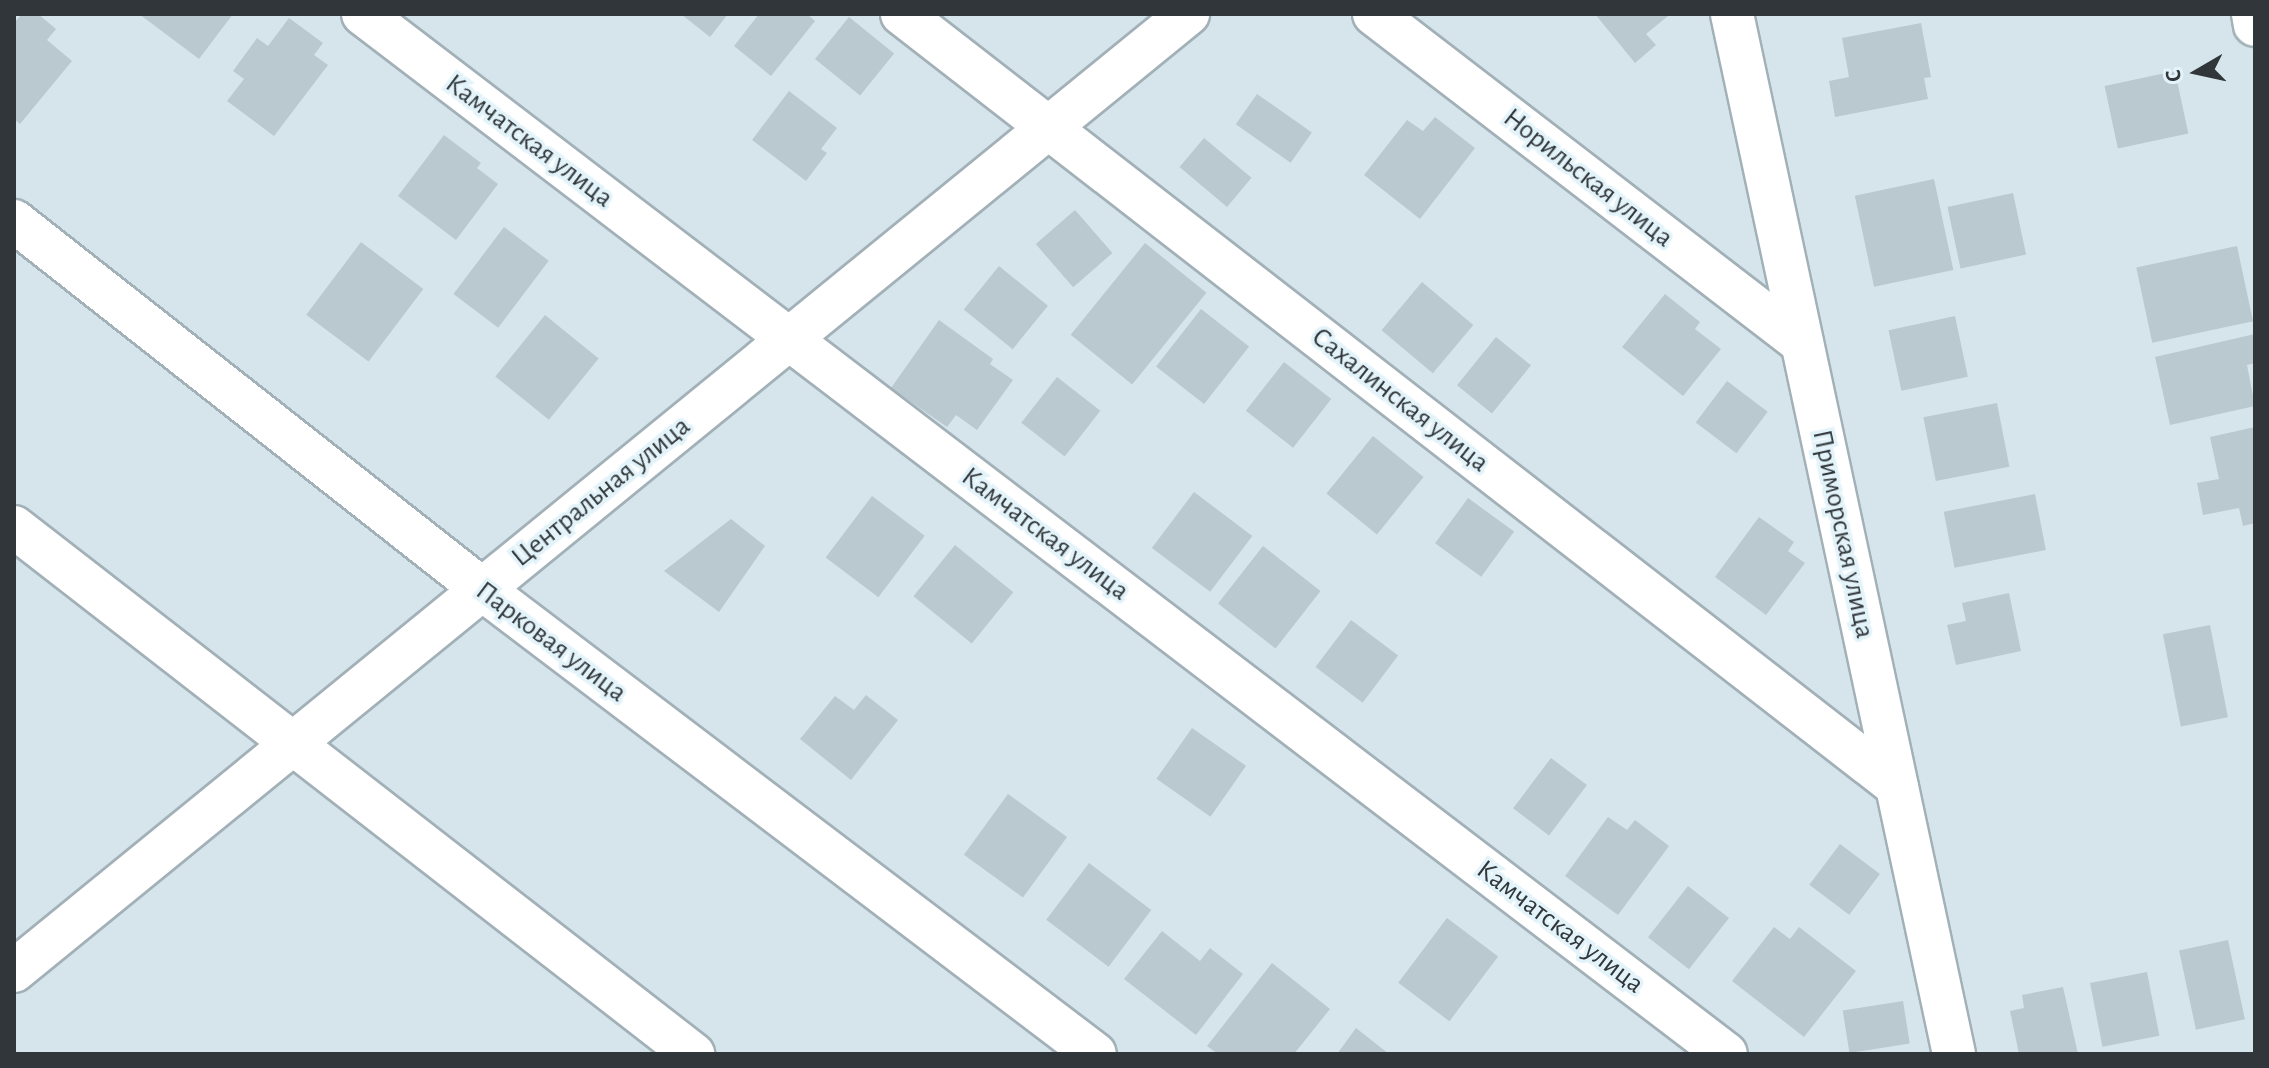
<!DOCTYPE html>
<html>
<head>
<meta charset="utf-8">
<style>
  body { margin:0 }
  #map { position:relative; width:2269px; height:1068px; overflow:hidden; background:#d6e5ec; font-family:"Alegreya Sans",sans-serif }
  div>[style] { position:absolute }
  .building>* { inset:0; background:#bac8cf; transform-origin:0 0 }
  .roads { filter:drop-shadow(2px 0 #a2b0b7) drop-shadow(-2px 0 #a2b0b7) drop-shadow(0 2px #a2b0b7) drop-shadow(0 -2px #a2b0b7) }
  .street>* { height:42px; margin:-21px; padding:0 21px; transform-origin:21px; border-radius:21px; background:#fff }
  span { translate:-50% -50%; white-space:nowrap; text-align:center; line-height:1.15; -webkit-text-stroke:7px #e3f3fa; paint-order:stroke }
  .street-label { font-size:28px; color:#303639 }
  .frame { position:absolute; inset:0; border:16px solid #303639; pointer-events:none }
  .north { position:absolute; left:2157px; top:32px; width:80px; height:80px; -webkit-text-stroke:6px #e3f3fa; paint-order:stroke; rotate:261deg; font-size:22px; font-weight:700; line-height:32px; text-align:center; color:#303639 }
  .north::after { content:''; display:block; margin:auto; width:28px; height:36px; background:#303639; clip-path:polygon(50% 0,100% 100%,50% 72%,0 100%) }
</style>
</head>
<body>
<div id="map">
  <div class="building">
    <i style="clip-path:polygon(22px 14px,38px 14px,56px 29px,47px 40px,72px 61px,20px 124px,14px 119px,14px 23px)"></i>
    <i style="clip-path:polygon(139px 14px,233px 14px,199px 59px)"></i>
    <i style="clip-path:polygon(681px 14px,728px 14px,710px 37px)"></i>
    <i style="clip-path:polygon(759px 14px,807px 14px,815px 21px,771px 76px,734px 46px)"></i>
    <i style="clip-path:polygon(1595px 14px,1667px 14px,1668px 16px,1646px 34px,1656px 45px,1635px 63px)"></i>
    <i style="left:849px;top:17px;width:58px;height:54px;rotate:39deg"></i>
    <i style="clip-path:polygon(289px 18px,323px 43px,314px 55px,328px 65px,274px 136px,227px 101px,244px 79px,233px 71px,257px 38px,268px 46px)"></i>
    <i style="clip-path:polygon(1921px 23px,1931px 77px,1924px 78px,1928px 99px,1835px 117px,1829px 81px,1849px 77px,1842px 38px)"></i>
    <i style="left:2175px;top:71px;width:64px;height:72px;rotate:78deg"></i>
    <i style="clip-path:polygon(789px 91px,837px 128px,821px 149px,827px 153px,806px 181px,752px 140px)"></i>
    <i style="left:1257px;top:94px;width:67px;height:37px;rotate:35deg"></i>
    <i style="clip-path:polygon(1435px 117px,1475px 148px,1420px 219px,1364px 175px,1407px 120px,1423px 131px)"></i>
    <i style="clip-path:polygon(444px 135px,481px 163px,477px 168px,498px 184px,456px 240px,398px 196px)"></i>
    <i style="left:1204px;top:138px;width:62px;height:38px;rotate:40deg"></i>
    <i style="left:1934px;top:179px;width:93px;height:81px;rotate:78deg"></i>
    <i style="left:2013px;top:193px;width:63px;height:67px;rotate:78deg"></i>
    <i style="left:1075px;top:210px;width:57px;height:52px;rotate:49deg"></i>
    <i style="left:504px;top:227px;width:56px;height:84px;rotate:37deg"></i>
    <i style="left:361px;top:242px;width:78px;height:91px;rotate:37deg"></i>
    <i style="left:1145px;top:243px;width:79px;height:118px;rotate:39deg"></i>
    <i style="left:2237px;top:246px;width:77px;height:103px;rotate:78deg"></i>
    <i style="left:999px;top:266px;width:63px;height:56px;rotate:39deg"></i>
    <i style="left:1422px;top:282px;width:67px;height:63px;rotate:40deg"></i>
    <i style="clip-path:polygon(1665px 294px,1700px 322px,1695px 329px,1721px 349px,1683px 396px,1622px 347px)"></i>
    <i style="left:1201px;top:309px;width:61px;height:73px;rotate:38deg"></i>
    <i style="left:545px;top:315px;width:69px;height:79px;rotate:39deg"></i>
    <i style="left:1955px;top:316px;width:62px;height:68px;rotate:78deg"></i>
    <i style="clip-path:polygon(939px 320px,993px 359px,990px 364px,1013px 380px,977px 430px,956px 415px,947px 427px,891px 388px)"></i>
    <i style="clip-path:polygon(2255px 334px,2255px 363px,2247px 365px,2255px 406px,2170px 425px,2155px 357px)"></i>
    <i style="left:1496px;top:337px;width:45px;height:62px;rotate:39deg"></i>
    <i style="left:1284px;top:362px;width:60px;height:62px;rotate:38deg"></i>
    <i style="left:1057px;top:377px;width:55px;height:58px;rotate:38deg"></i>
    <i style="left:1727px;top:381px;width:51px;height:52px;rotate:37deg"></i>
    <i style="left:1997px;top:403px;width:65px;height:75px;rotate:79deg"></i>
    <i style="clip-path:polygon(2255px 427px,2255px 523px,2243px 526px,2239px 508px,2203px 515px,2197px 483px,2219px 479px,2210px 437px)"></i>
    <i style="left:1373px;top:436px;width:65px;height:74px;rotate:39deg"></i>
    <i style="left:1194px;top:492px;width:73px;height:70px;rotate:37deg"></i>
    <i style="left:2035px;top:494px;width:57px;height:93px;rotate:79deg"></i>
    <i style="left:872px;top:496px;width:66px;height:77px;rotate:37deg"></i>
    <i style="left:1468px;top:498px;width:57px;height:56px;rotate:36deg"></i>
    <i style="clip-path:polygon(1759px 517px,1794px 542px,1788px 551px,1805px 563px,1766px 615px,1715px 577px)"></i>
    <i style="clip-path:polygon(731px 519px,765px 546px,719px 612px,664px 571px)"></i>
    <i style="left:955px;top:545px;width:75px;height:66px;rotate:39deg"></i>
    <i style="left:1263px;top:546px;width:73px;height:73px;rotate:38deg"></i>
    <i style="clip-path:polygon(2009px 593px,2021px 651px,1956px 665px,1947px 625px,1966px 621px,1962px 603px)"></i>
    <i style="left:1351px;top:620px;width:59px;height:59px;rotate:37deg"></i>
    <i style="left:2210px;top:625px;width:94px;height:48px;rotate:79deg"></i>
    <i style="clip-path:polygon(866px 695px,898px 720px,851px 780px,800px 739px,835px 696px,854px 710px)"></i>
    <i style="left:1192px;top:728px;width:66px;height:62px;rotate:35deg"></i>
    <i style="left:1551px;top:758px;width:45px;height:63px;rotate:37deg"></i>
    <i style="left:1008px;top:794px;width:73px;height:75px;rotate:36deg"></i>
    <i style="clip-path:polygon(1608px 817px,1627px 830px,1635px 820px,1669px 846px,1618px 915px,1565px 876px)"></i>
    <i style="left:1840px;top:844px;width:50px;height:51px;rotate:37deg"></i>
    <i style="left:1089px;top:863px;width:78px;height:71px;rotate:37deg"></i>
    <i style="left:1688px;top:886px;width:52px;height:65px;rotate:38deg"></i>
    <i style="left:1447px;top:918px;width:64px;height:81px;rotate:37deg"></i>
    <i style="clip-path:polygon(1774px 927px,1790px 939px,1799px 927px,1856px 971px,1804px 1037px,1732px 981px)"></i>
    <i style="clip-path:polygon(1162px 931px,1200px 961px,1210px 948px,1243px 974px,1196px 1035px,1124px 979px)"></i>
    <i style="left:2228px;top:940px;width:81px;height:50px;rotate:78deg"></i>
    <i style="clip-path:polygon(1272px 963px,1330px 1009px,1294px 1054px,1218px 1054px,1207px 1046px)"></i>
    <i style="left:2147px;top:972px;width:65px;height:58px;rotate:79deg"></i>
    <i style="clip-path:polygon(2063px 987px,2078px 1054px,2019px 1054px,2010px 1011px,2024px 1008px,2022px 995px)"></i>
    <i style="left:1903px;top:1001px;width:43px;height:61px;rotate:81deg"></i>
    <i style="clip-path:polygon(1356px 1028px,1389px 1054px,1337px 1054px)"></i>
  </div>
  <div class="roads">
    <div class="street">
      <i style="left:363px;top:14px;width:1714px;rotate:37.34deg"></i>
      <i style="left:902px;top:14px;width:1259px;rotate:37.81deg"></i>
      <i style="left:1374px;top:14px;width:540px;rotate:37.55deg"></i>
      <i style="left:1732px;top:14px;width:1063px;rotate:77.95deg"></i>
      <i style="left:2253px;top:14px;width:11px;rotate:80deg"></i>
      <i style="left:14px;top:221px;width:595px;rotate:38.18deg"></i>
      <i style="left:482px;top:589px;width:769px;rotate:37.18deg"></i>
      <i style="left:14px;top:527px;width:860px;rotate:37.82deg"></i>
      <i style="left:14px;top:971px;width:1515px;rotate:-39.19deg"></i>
    </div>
  </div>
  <div class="street-label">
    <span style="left:529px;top:141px;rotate:37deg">Камчатская улица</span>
    <span style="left:1588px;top:178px;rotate:38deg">Норильская улица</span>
    <span style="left:1400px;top:400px;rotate:38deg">Сахалинская улица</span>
    <span style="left:601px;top:492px;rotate:-39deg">Центральная улица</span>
    <span style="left:1045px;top:534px;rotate:37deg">Камчатская улица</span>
    <span style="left:1843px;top:534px;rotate:78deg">Приморская улица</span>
    <span style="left:551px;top:642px;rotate:37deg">Парковая улица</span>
    <span style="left:1560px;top:927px;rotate:37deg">Камчатская улица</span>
  </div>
  <div class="frame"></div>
  <div class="north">С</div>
</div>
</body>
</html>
